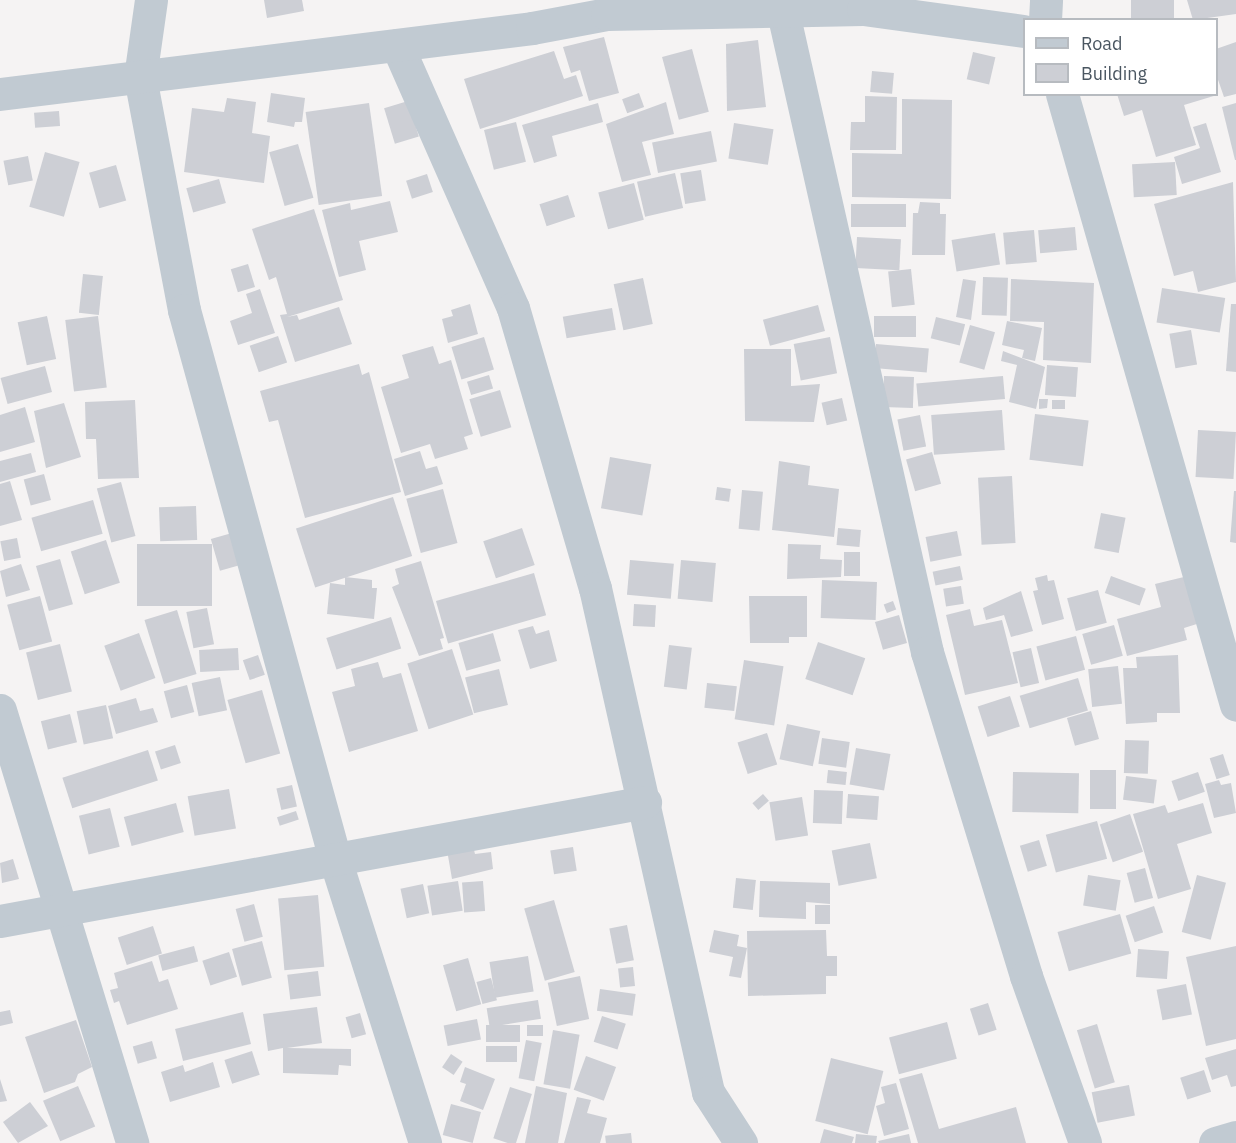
<!DOCTYPE html>
<html>
<head>
<meta charset="utf-8">
<style>
  body { margin:0 }
  #map { position:relative; width:1236px; height:1143px; overflow:hidden; background:#f5f3f3; font-family:"IBM Plex Sans",sans-serif }
  div>[style] { position:absolute }
  .building>* { inset:0; background:#cdcfd5; transform-origin:0 0 }
  .street>* { height:33px; margin:-16.5px; padding:0 16.5px; transform-origin:16.5px; border-radius:16.5px; background:#c1cad2 }
  span { translate:-50% -50%; white-space:nowrap; text-align:center; line-height:1.15; -webkit-text-stroke:6px #fff; paint-order:stroke }
  .legend { position:absolute; left:1023px; top:18px; width:195px; height:78px; box-sizing:border-box; background:#fff; border:2px solid #b7bbc0; margin:0; padding:8px 10px; list-style:none; font-size:18px; color:#4a5661 }
  .legend li { display:flex; align-items:center; gap:12px; height:30px }
  .legend b { width:30px; border:2px solid #b7bbc0 }
</style>
</head>
<body>
<div id="map">
  <div class="building">
    <i style="clip-path:polygon(264px 0,302px 0,304px 11px,267px 18px)"></i>
    <i style="left:1131px;top:0;width:43px;height:20px"></i>
    <i style="clip-path:polygon(1187px 0,1236px 0,1236px 14px,1193px 20px)"></i>
    <i style="clip-path:polygon(604px 37px,619px 93px,589px 101px,580px 70px,571px 73px,563px 47px)"></i>
    <i style="clip-path:polygon(758px 40px,766px 107px,727px 111px,726px 44px)"></i>
    <i style="clip-path:polygon(1236px 42px,1236px 94px,1224px 97px,1216px 74px,1216px 49px)"></i>
    <i style="left:692px;top:49px;width:65px;height:31px;rotate:75deg"></i>
    <i style="clip-path:polygon(554px 51px,564px 79px,576px 75px,583px 96px,480px 129px,464px 79px)"></i>
    <i style="left:973px;top:52px;width:23px;height:28px;rotate:13deg"></i>
    <i style="left:872px;top:71px;width:22px;height:21px;rotate:5deg"></i>
    <i style="clip-path:polygon(271px 93px,305px 98px,302px 122px,295px 122px,294px 127px,267px 122px)"></i>
    <i style="left:639px;top:93px;width:15px;height:18px;rotate:70deg"></i>
    <i style="clip-path:polygon(1117px 94px,1217px 94px,1217px 95px,1184px 105px,1196px 145px,1156px 157px,1142px 110px,1124px 116px)"></i>
    <i style="clip-path:polygon(865px 96px,897px 97px,896px 150px,850px 150px,851px 122px,865px 122px)"></i>
    <i style="clip-path:polygon(227px 98px,256px 102px,252px 133px,270px 136px,264px 183px,184px 172px,192px 108px,224px 112px)"></i>
    <i style="clip-path:polygon(902px 99px,952px 100px,951px 199px,852px 197px,852px 153px,902px 154px)"></i>
    <i style="left:408px;top:101px;width:37px;height:25px;rotate:73deg"></i>
    <i style="clip-path:polygon(666px 102px,674px 134px,642px 142px,651px 175px,622px 182px,606px 124px)"></i>
    <i style="left:369px;top:103px;width:94px;height:64px;rotate:82deg"></i>
    <i style="clip-path:polygon(598px 103px,603px 122px,552px 136px,557px 156px,534px 163px,522px 125px)"></i>
    <i style="clip-path:polygon(1236px 103px,1236px 160px,1235px 160px,1222px 107px)"></i>
    <i style="left:59px;top:111px;width:15px;height:25px;rotate:86deg"></i>
    <i style="left:516px;top:122px;width:41px;height:33px;rotate:76deg"></i>
    <i style="left:734px;top:123px;width:40px;height:36px;rotate:9deg"></i>
    <i style="clip-path:polygon(1206px 123px,1221px 172px,1182px 184px,1174px 157px,1200px 148px,1193px 127px)"></i>
    <i style="left:711px;top:131px;width:31px;height:60px;rotate:79deg"></i>
    <i style="left:298px;top:144px;width:56px;height:30px;rotate:74deg"></i>
    <i style="left:45px;top:152px;width:36px;height:57px;rotate:16deg"></i>
    <i style="left:28px;top:156px;width:25px;height:25px;rotate:79deg"></i>
    <i style="left:1175px;top:162px;width:33px;height:43px;rotate:87deg"></i>
    <i style="left:116px;top:165px;width:37px;height:28px;rotate:74deg"></i>
    <i style="left:701px;top:170px;width:31px;height:21px;rotate:81deg"></i>
    <i style="left:675px;top:173px;width:36px;height:39px;rotate:77deg"></i>
    <i style="left:427px;top:174px;width:19px;height:22px;rotate:72deg"></i>
    <i style="left:219px;top:179px;width:25px;height:34px;rotate:74deg"></i>
    <i style="clip-path:polygon(1233px 182px,1236px 282px,1198px 292px,1193px 271px,1174px 276px,1154px 204px)"></i>
    <i style="left:634px;top:183px;width:38px;height:37px;rotate:75deg"></i>
    <i style="left:568px;top:195px;width:23px;height:30px;rotate:72deg"></i>
    <i style="clip-path:polygon(390px 201px,398px 232px,359px 241px,366px 270px,339px 277px,322px 210px,350px 203px,351px 210px)"></i>
    <i style="clip-path:polygon(920px 202px,940px 203px,940px 214px,946px 214px,945px 255px,912px 255px,913px 213px,918px 213px)"></i>
    <i style="left:851px;top:204px;width:55px;height:23px"></i>
    <i style="clip-path:polygon(314px 209px,343px 300px,287px 317px,297px 315px,299px 320px,339px 307px,352px 344px,295px 362px,280px 315px,287px 314px,276px 277px,269px 280px,252px 229px)"></i>
    <i style="left:1075px;top:227px;width:23px;height:37px;rotate:85deg"></i>
    <i style="left:1034px;top:230px;width:32px;height:31px;rotate:85deg"></i>
    <i style="left:995px;top:233px;width:32px;height:44px;rotate:81deg"></i>
    <i style="left:857px;top:237px;width:44px;height:31px;rotate:3deg"></i>
    <i style="left:248px;top:264px;width:24px;height:18px;rotate:73deg"></i>
    <i style="left:911px;top:269px;width:36px;height:23px;rotate:84deg"></i>
    <i style="left:83px;top:274px;width:20px;height:39px;rotate:6deg"></i>
    <i style="left:983px;top:277px;width:25px;height:38px;rotate:2deg"></i>
    <i style="left:643px;top:278px;width:47px;height:30px;rotate:78deg"></i>
    <i style="clip-path:polygon(963px 279px,976px 281px,971px 320px,956px 317px)"></i>
    <i style="clip-path:polygon(1011px 279px,1094px 283px,1091px 363px,1043px 360px,1044px 322px,1010px 321px)"></i>
    <i style="left:1162px;top:288px;width:64px;height:35px;rotate:9deg"></i>
    <i style="clip-path:polygon(260px 289px,275px 333px,238px 345px,230px 321px,252px 313px,246px 294px)"></i>
    <i style="clip-path:polygon(470px 304px,478px 334px,448px 343px,442px 319px,453px 316px,451px 310px)"></i>
    <i style="clip-path:polygon(1231px 304px,1236px 304px,1236px 372px,1226px 371px)"></i>
    <i style="left:818px;top:305px;width:27px;height:57px;rotate:75deg"></i>
    <i style="left:612px;top:308px;width:22px;height:50px;rotate:80deg"></i>
    <i style="left:47px;top:316px;width:44px;height:30px;rotate:78deg"></i>
    <i style="left:98px;top:316px;width:72px;height:33px;rotate:83deg"></i>
    <i style="left:916px;top:316px;width:21px;height:42px;rotate:90deg"></i>
    <i style="left:936px;top:317px;width:30px;height:22px;rotate:14deg"></i>
    <i style="clip-path:polygon(1007px 321px,1042px 328px,1035px 361px,1022px 358px,1024px 350px,1002px 345px)"></i>
    <i style="left:970px;top:325px;width:26px;height:39px;rotate:16deg"></i>
    <i style="left:1191px;top:330px;width:35px;height:22px;rotate:80deg"></i>
    <i style="left:278px;top:336px;width:28px;height:30px;rotate:71deg"></i>
    <i style="left:484px;top:337px;width:34px;height:34px;rotate:73deg"></i>
    <i style="left:830px;top:337px;width:37px;height:37px;rotate:79deg"></i>
    <i style="left:876px;top:344px;width:53px;height:24px;rotate:5deg"></i>
    <i style="clip-path:polygon(433px 346px,439px 364px,451px 360px,473px 434px,464px 437px,468px 449px,435px 459px,430px 444px,401px 453px,381px 387px,409px 378px,402px 355px)"></i>
    <i style="clip-path:polygon(744px 349px,791px 349px,791px 386px,820px 384px,814px 422px,745px 421px)"></i>
    <i style="clip-path:polygon(1003px 351px,1045px 367px,1036px 409px,1009px 402px,1017px 365px,1001px 361px)"></i>
    <i style="clip-path:polygon(359px 364px,362px 375px,369px 372px,401px 492px,305px 518px,278px 420px,269px 422px,260px 391px)"></i>
    <i style="left:1047px;top:365px;width:31px;height:30px;rotate:4deg"></i>
    <i style="left:45px;top:366px;width:27px;height:46px;rotate:75deg"></i>
    <i style="left:489px;top:375px;width:14px;height:23px;rotate:73deg"></i>
    <i style="left:884px;top:376px;width:30px;height:31px;rotate:2deg"></i>
    <i style="left:1003px;top:376px;width:23px;height:87px;rotate:85deg"></i>
    <i style="left:500px;top:390px;width:39px;height:32px;rotate:73deg"></i>
    <i style="left:842px;top:398px;width:23px;height:21px;rotate:77deg"></i>
    <i style="clip-path:polygon(1039px 399px,1048px 399px,1047px 408px,1039px 409px)"></i>
    <i style="clip-path:polygon(135px 400px,139px 478px,98px 479px,96px 439px,86px 439px,85px 402px)"></i>
    <i style="left:1052px;top:400px;width:13px;height:9px"></i>
    <i style="clip-path:polygon(64px 403px,81px 457px,46px 468px,34px 411px)"></i>
    <i style="clip-path:polygon(25px 407px,35px 442px,0 452px,0 415px)"></i>
    <i style="left:1002px;top:410px;width:40px;height:71px;rotate:86deg"></i>
    <i style="left:1035px;top:414px;width:54px;height:46px;rotate:7deg"></i>
    <i style="left:920px;top:415px;width:32px;height:23px;rotate:79deg"></i>
    <i style="left:1198px;top:430px;width:38px;height:47px;rotate:3deg"></i>
    <i style="clip-path:polygon(420px 451px,426px 469px,437px 466px,443px 484px,405px 496px,394px 459px)"></i>
    <i style="left:932px;top:452px;width:33px;height:27px;rotate:74deg"></i>
    <i style="clip-path:polygon(31px 453px,36px 472px,0 482px,0 461px)"></i>
    <i style="left:610px;top:457px;width:42px;height:52px;rotate:10deg"></i>
    <i style="clip-path:polygon(779px 461px,810px 466px,808px 485px,839px 489px,834px 537px,772px 530px)"></i>
    <i style="left:44px;top:474px;width:27px;height:21px;rotate:75deg"></i>
    <i style="left:1012px;top:476px;width:67px;height:34px;rotate:87deg"></i>
    <i style="clip-path:polygon(10px 481px,22px 520px,0 526px,0 484px)"></i>
    <i style="left:121px;top:482px;width:56px;height:25px;rotate:75deg"></i>
    <i style="left:717px;top:487px;width:14px;height:13px;rotate:8deg"></i>
    <i style="left:443px;top:489px;width:56px;height:38px;rotate:75deg"></i>
    <i style="left:742px;top:490px;width:21px;height:39px;rotate:5deg"></i>
    <i style="clip-path:polygon(1234px 491px,1236px 491px,1236px 543px,1230px 542px)"></i>
    <i style="left:393px;top:497px;width:62px;height:102px;rotate:72deg"></i>
    <i style="left:93px;top:500px;width:35px;height:64px;rotate:74deg"></i>
    <i style="left:196px;top:506px;width:34px;height:37px;rotate:88deg"></i>
    <i style="left:1101px;top:513px;width:25px;height:36px;rotate:11deg"></i>
    <i style="left:522px;top:528px;width:39px;height:41px;rotate:71deg"></i>
    <i style="left:838px;top:528px;width:23px;height:17px;rotate:5deg"></i>
    <i style="left:957px;top:531px;width:25px;height:32px;rotate:79deg"></i>
    <i style="left:232px;top:533px;width:33px;height:22px;rotate:74deg"></i>
    <i style="left:17px;top:538px;width:20px;height:17px;rotate:79deg"></i>
    <i style="left:106px;top:540px;width:45px;height:37px;rotate:72deg"></i>
    <i style="left:137px;top:544px;width:75px;height:62px"></i>
    <i style="clip-path:polygon(788px 544px,821px 545px,820px 559px,842px 560px,841px 577px,787px 579px)"></i>
    <i style="left:844px;top:552px;width:16px;height:24px"></i>
    <i style="left:60px;top:559px;width:47px;height:25px;rotate:74deg"></i>
    <i style="left:630px;top:560px;width:44px;height:35px;rotate:5deg"></i>
    <i style="left:681px;top:560px;width:35px;height:39px;rotate:5deg"></i>
    <i style="clip-path:polygon(421px 561px,444px 638px,440px 639px,443px 649px,419px 656px,392px 587px,399px 584px,395px 569px)"></i>
    <i style="clip-path:polygon(21px 564px,30px 590px,6px 597px,0 571px)"></i>
    <i style="left:960px;top:566px;width:14px;height:28px;rotate:78deg"></i>
    <i style="left:534px;top:573px;width:44px;height:102px;rotate:74deg"></i>
    <i style="clip-path:polygon(1047px 575px,1048px 581px,1054px 580px,1064px 619px,1042px 625px,1033px 591px,1038px 590px,1035px 578px)"></i>
    <i style="left:1111px;top:576px;width:37px;height:18px;rotate:20deg"></i>
    <i style="clip-path:polygon(1188px 576px,1200px 623px,1184px 628px,1187px 640px,1127px 656px,1117px 619px,1161px 607px,1155px 584px)"></i>
    <i style="clip-path:polygon(345px 577px,372px 580px,372px 588px,377px 588px,374px 619px,327px 614px,330px 583px,345px 585px)"></i>
    <i style="left:822px;top:580px;width:55px;height:38px;rotate:2deg"></i>
    <i style="left:961px;top:586px;width:18px;height:18px;rotate:81deg"></i>
    <i style="left:1098px;top:590px;width:34px;height:32px;rotate:75deg"></i>
    <i style="clip-path:polygon(1021px 591px,1033px 631px,1011px 637px,1004px 615px,986px 620px,983px 608px)"></i>
    <i style="left:40px;top:596px;width:47px;height:34px;rotate:75deg"></i>
    <i style="clip-path:polygon(749px 596px,807px 596px,807px 637px,789px 637px,789px 643px,750px 643px)"></i>
    <i style="left:893px;top:601px;width:9px;height:10px;rotate:69deg"></i>
    <i style="left:634px;top:604px;width:22px;height:22px;rotate:3deg"></i>
    <i style="left:207px;top:608px;width:37px;height:21px;rotate:79deg"></i>
    <i style="clip-path:polygon(970px 609px,974px 626px,1002px 620px,1018px 683px,965px 695px,946px 615px)"></i>
    <i style="left:177px;top:610px;width:67px;height:34px;rotate:73deg"></i>
    <i style="left:899px;top:615px;width:29px;height:25px;rotate:74deg"></i>
    <i style="left:391px;top:617px;width:33px;height:68px;rotate:72deg"></i>
    <i style="left:1114px;top:625px;width:32px;height:33px;rotate:74deg"></i>
    <i style="clip-path:polygon(533px 626px,536px 634px,549px 630px,557px 661px,530px 669px,518px 630px)"></i>
    <i style="left:139px;top:633px;width:48px;height:37px;rotate:70deg"></i>
    <i style="left:493px;top:633px;width:29px;height:36px;rotate:74deg"></i>
    <i style="left:1076px;top:636px;width:35px;height:41px;rotate:75deg"></i>
    <i style="left:818px;top:642px;width:50px;height:39px;rotate:19deg"></i>
    <i style="left:60px;top:644px;width:49px;height:35px;rotate:76deg"></i>
    <i style="left:669px;top:645px;width:23px;height:42px;rotate:7deg"></i>
    <i style="left:238px;top:648px;width:22px;height:39px;rotate:87deg"></i>
    <i style="left:1031px;top:648px;width:36px;height:19px;rotate:77deg"></i>
    <i style="left:452px;top:649px;width:69px;height:47px;rotate:72deg"></i>
    <i style="left:258px;top:655px;width:21px;height:16px;rotate:71deg"></i>
    <i style="clip-path:polygon(1178px 655px,1180px 713px,1157px 713px,1157px 722px,1126px 724px,1123px 668px,1137px 668px,1136px 657px)"></i>
    <i style="left:744px;top:660px;width:40px;height:60px;rotate:9deg"></i>
    <i style="clip-path:polygon(378px 662px,383px 678px,401px 673px,418px 731px,349px 752px,332px 692px,355px 686px,351px 669px)"></i>
    <i style="left:1118px;top:666px;width:38px;height:30px;rotate:84deg"></i>
    <i style="left:499px;top:669px;width:37px;height:35px;rotate:76deg"></i>
    <i style="left:220px;top:677px;width:34px;height:29px;rotate:78deg"></i>
    <i style="left:1078px;top:678px;width:34px;height:61px;rotate:73deg"></i>
    <i style="left:707px;top:683px;width:30px;height:25px;rotate:6deg"></i>
    <i style="left:187px;top:685px;width:28px;height:24px;rotate:75deg"></i>
    <i style="left:262px;top:690px;width:66px;height:36px;rotate:74deg"></i>
    <i style="left:1010px;top:696px;width:32px;height:34px;rotate:72deg"></i>
    <i style="clip-path:polygon(136px 698px,140px 711px,153px 708px,158px 722px,116px 734px,108px 706px)"></i>
    <i style="left:106px;top:705px;width:34px;height:30px;rotate:78deg"></i>
    <i style="left:1091px;top:711px;width:29px;height:25px;rotate:74deg"></i>
    <i style="left:70px;top:714px;width:29px;height:30px;rotate:76deg"></i>
    <i style="left:787px;top:724px;width:34px;height:36px;rotate:12deg"></i>
    <i style="left:767px;top:733px;width:33px;height:31px;rotate:72deg"></i>
    <i style="left:822px;top:738px;width:28px;height:26px;rotate:8deg"></i>
    <i style="left:1125px;top:740px;width:24px;height:33px;rotate:2deg"></i>
    <i style="left:175px;top:745px;width:19px;height:21px;rotate:72deg"></i>
    <i style="left:856px;top:748px;width:35px;height:37px;rotate:10deg"></i>
    <i style="left:148px;top:750px;width:32px;height:90px;rotate:72deg"></i>
    <i style="left:1223px;top:754px;width:22px;height:14px;rotate:72deg"></i>
    <i style="left:828px;top:770px;width:19px;height:13px;rotate:6deg"></i>
    <i style="left:1090px;top:770px;width:26px;height:39px"></i>
    <i style="left:1013px;top:772px;width:66px;height:40px;rotate:1deg"></i>
    <i style="left:1198px;top:772px;width:21px;height:28px;rotate:71deg"></i>
    <i style="left:1126px;top:776px;width:31px;height:24px;rotate:7deg"></i>
    <i style="clip-path:polygon(1219px 780px,1221px 785px,1231px 783px,1236px 813px,1214px 818px,1205px 784px)"></i>
    <i style="left:292px;top:785px;width:22px;height:16px;rotate:77deg"></i>
    <i style="left:229px;top:789px;width:40px;height:42px;rotate:80deg"></i>
    <i style="left:814px;top:790px;width:29px;height:33px;rotate:2deg"></i>
    <i style="left:763px;top:794px;width:9px;height:14px;rotate:49deg"></i>
    <i style="left:848px;top:794px;width:31px;height:24px;rotate:4deg"></i>
    <i style="left:802px;top:797px;width:39px;height:33px;rotate:81deg"></i>
    <i style="left:176px;top:803px;width:30px;height:54px;rotate:75deg"></i>
    <i style="clip-path:polygon(1203px 803px,1212px 833px,1177px 844px,1191px 889px,1158px 899px,1133px 814px,1165px 805px,1168px 813px)"></i>
    <i style="left:110px;top:808px;width:40px;height:32px;rotate:76deg"></i>
    <i style="left:296px;top:811px;width:9px;height:20px;rotate:72deg"></i>
    <i style="left:1130px;top:814px;width:40px;height:32px;rotate:71deg"></i>
    <i style="left:1097px;top:821px;width:39px;height:53px;rotate:75deg"></i>
    <i style="left:1039px;top:840px;width:27px;height:20px;rotate:73deg"></i>
    <i style="left:870px;top:843px;width:36px;height:39px;rotate:79deg"></i>
    <i style="clip-path:polygon(473px 846px,475px 854px,491px 852px,493px 869px,452px 879px,447px 850px)"></i>
    <i style="left:573px;top:847px;width:24px;height:23px;rotate:81deg"></i>
    <i style="clip-path:polygon(13px 859px,19px 879px,2px 883px,0 863px)"></i>
    <i style="left:1145px;top:868px;width:31px;height:19px;rotate:75deg"></i>
    <i style="left:1088px;top:875px;width:33px;height:31px;rotate:9deg"></i>
    <i style="left:1197px;top:875px;width:30px;height:59px;rotate:15deg"></i>
    <i style="left:736px;top:878px;width:20px;height:30px;rotate:6deg"></i>
    <i style="left:458px;top:881px;width:30px;height:31px;rotate:81deg"></i>
    <i style="left:483px;top:881px;width:30px;height:21px;rotate:86deg"></i>
    <i style="clip-path:polygon(760px 881px,830px 883px,830px 904px,806px 902px,806px 919px,759px 917px)"></i>
    <i style="left:423px;top:884px;width:30px;height:23px;rotate:78deg"></i>
    <i style="left:318px;top:895px;width:72px;height:40px;rotate:85deg"></i>
    <i style="left:554px;top:900px;width:75px;height:31px;rotate:74deg"></i>
    <i style="left:254px;top:904px;width:34px;height:19px;rotate:75deg"></i>
    <i style="left:815px;top:905px;width:15px;height:19px"></i>
    <i style="left:1154px;top:906px;width:28px;height:30px;rotate:71deg"></i>
    <i style="left:1120px;top:914px;width:41px;height:65px;rotate:74deg"></i>
    <i style="left:627px;top:925px;width:36px;height:18px;rotate:79deg"></i>
    <i style="left:153px;top:926px;width:29px;height:37px;rotate:72deg"></i>
    <i style="clip-path:polygon(714px 930px,739px 935px,737px 946px,747px 948px,741px 978px,729px 976px,733px 957px,709px 952px)"></i>
    <i style="clip-path:polygon(826px 930px,827px 956px,837px 956px,837px 976px,826px 976px,826px 994px,748px 996px,747px 931px)"></i>
    <i style="left:262px;top:941px;width:38px;height:31px;rotate:75deg"></i>
    <i style="left:194px;top:946px;width:16px;height:37px;rotate:75deg"></i>
    <i style="clip-path:polygon(1236px 946px,1236px 1039px,1206px 1046px,1186px 957px)"></i>
    <i style="left:1138px;top:949px;width:31px;height:28px;rotate:4deg"></i>
    <i style="left:229px;top:952px;width:26px;height:28px;rotate:72deg"></i>
    <i style="left:528px;top:956px;width:36px;height:39px;rotate:81deg"></i>
    <i style="left:468px;top:958px;width:48px;height:26px;rotate:74deg"></i>
    <i style="clip-path:polygon(152px 961px,159px 982px,168px 979px,178px 1009px,127px 1025px,119px 1001px,114px 1003px,110px 990px,118px 988px,114px 973px)"></i>
    <i style="left:633px;top:967px;width:19px;height:15px;rotate:84deg"></i>
    <i style="left:318px;top:971px;width:25px;height:31px;rotate:83deg"></i>
    <i style="left:580px;top:976px;width:44px;height:33px;rotate:78deg"></i>
    <i style="left:491px;top:978px;width:23px;height:15px;rotate:75deg"></i>
    <i style="left:1186px;top:984px;width:31px;height:30px;rotate:79deg"></i>
    <i style="left:600px;top:989px;width:36px;height:22px;rotate:8deg"></i>
    <i style="left:538px;top:1000px;width:19px;height:52px;rotate:81deg"></i>
    <i style="left:988px;top:1003px;width:28px;height:19px;rotate:72deg"></i>
    <i style="clip-path:polygon(317px 1007px,322px 1043px,287px 1048px,351px 1049px,351px 1066px,339px 1065px,338px 1075px,283px 1073px,283px 1048px,268px 1051px,263px 1014px)"></i>
    <i style="clip-path:polygon(10px 1010px,13px 1023px,0 1026px,0 1012px)"></i>
    <i style="left:243px;top:1012px;width:33px;height:70px;rotate:76deg"></i>
    <i style="left:360px;top:1013px;width:22px;height:15px;rotate:74deg"></i>
    <i style="left:602px;top:1016px;width:25px;height:27px;rotate:18deg"></i>
    <i style="left:477px;top:1019px;width:21px;height:34px;rotate:79deg"></i>
    <i style="clip-path:polygon(76px 1020px,92px 1067px,78px 1074px,75px 1082px,44px 1093px,25px 1037px)"></i>
    <i style="left:947px;top:1022px;width:38px;height:60px;rotate:75deg"></i>
    <i style="left:1097px;top:1024px;width:61px;height:21px;rotate:73deg"></i>
    <i style="left:486px;top:1025px;width:34px;height:17px"></i>
    <i style="left:543px;top:1025px;width:11px;height:16px;rotate:90deg"></i>
    <i style="left:553px;top:1030px;width:27px;height:55px;rotate:10deg"></i>
    <i style="left:526px;top:1040px;width:16px;height:39px;rotate:11deg"></i>
    <i style="left:152px;top:1041px;width:18px;height:20px;rotate:74deg"></i>
    <i style="left:486px;top:1046px;width:31px;height:16px"></i>
    <i style="clip-path:polygon(1236px 1049px,1236px 1086px,1231px 1087px,1227px 1075px,1212px 1080px,1205px 1058px)"></i>
    <i style="left:252px;top:1051px;width:25px;height:29px;rotate:72deg"></i>
    <i style="left:451px;top:1054px;width:14px;height:16px;rotate:34deg"></i>
    <i style="left:586px;top:1056px;width:32px;height:36px;rotate:20deg"></i>
    <i style="left:831px;top:1058px;width:54px;height:65px;rotate:14deg"></i>
    <i style="clip-path:polygon(213px 1062px,220px 1087px,170px 1102px,161px 1072px,183px 1065px,185px 1072px)"></i>
    <i style="clip-path:polygon(465px 1067px,495px 1079px,483px 1110px,460px 1101px,466px 1084px,460px 1082px)"></i>
    <i style="left:1204px;top:1070px;width:23px;height:25px;rotate:72deg"></i>
    <i style="clip-path:polygon(922px 1073px,939px 1129px,1016px 1107px,1026px 1143px,918px 1143px,899px 1079px)"></i>
    <i style="clip-path:polygon(0 1079px,7px 1101px,0 1102px)"></i>
    <i style="clip-path:polygon(896px 1083px,909px 1129px,884px 1136px,876px 1106px,885px 1103px,881px 1087px)"></i>
    <i style="left:1129px;top:1085px;width:31px;height:38px;rotate:79deg"></i>
    <i style="left:78px;top:1086px;width:44px;height:38px;rotate:67deg"></i>
    <i style="clip-path:polygon(536px 1086px,567px 1093px,558px 1143px,525px 1143px)"></i>
    <i style="left:510px;top:1087px;width:23px;height:54px;rotate:18deg"></i>
    <i style="clip-path:polygon(577px 1097px,591px 1100px,587px 1113px,607px 1118px,600px 1143px,564px 1143px)"></i>
    <i style="clip-path:polygon(30px 1102px,48px 1126px,18px 1143px,3px 1122px)"></i>
    <i style="left:451px;top:1104px;width:31px;height:32px;rotate:15deg"></i>
    <i style="clip-path:polygon(824px 1129px,854px 1137px,852px 1143px,820px 1143px)"></i>
    <i style="left:631px;top:1133px;width:10px;height:26px;rotate:84deg"></i>
    <i style="clip-path:polygon(856px 1134px,877px 1136px,876px 1143px,855px 1143px)"></i>
    <i style="clip-path:polygon(909px 1134px,911px 1143px,879px 1143px,878px 1141px)"></i>
  </div>
  <div class="street">
    <i style="left:151px;top:0;width:78px;rotate:98.1deg"></i>
    <i style="left:140px;top:77px;width:237px;rotate:79.3deg"></i>
    <i style="left:184px;top:310px;width:569px;rotate:74.62deg"></i>
    <i style="left:335px;top:859px;width:298px;rotate:72.4deg"></i>
    <i style="left:782px;top:8px;width:660px;rotate:77.31deg"></i>
    <i style="left:927px;top:652px;width:339px;rotate:73deg"></i>
    <i style="left:1026px;top:976px;width:177px;rotate:70.5deg"></i>
    <i style="left:1045px;top:20px;width:20px;rotate:-87deg"></i>
    <i style="left:397px;top:45px;width:287px;rotate:66.2deg"></i>
    <i style="left:513px;top:308px;width:292px;rotate:73.7deg"></i>
    <i style="left:595px;top:588px;width:517px;rotate:77.36deg"></i>
    <i style="left:708px;top:1092px;width:61px;rotate:57.1deg"></i>
    <i style="left:0;top:94px;width:536px;rotate:-7.07deg"></i>
    <i style="left:532px;top:28px;width:76px;rotate:-10.6deg"></i>
    <i style="left:607px;top:14px;width:256px;rotate:-1.1deg"></i>
    <i style="left:863px;top:9px;width:162px;rotate:7.8deg"></i>
    <i style="left:1062px;top:94px;width:635px;rotate:74.1deg"></i>
    <i style="left:0;top:710px;width:453px;rotate:73deg"></i>
    <i style="left:0;top:921px;width:656px;rotate:-10.45deg"></i>
    <i style="left:1215px;top:1143px;width:22px;rotate:-16deg"></i>
  </div>
  <ul class="legend">
  <li><b style="height:8px;background:#c1cad2"></b>Road</li>
  <li><b style="height:16px;background:#cdcfd5"></b>Building</li>
  </ul>
</div>
</body>
</html>
